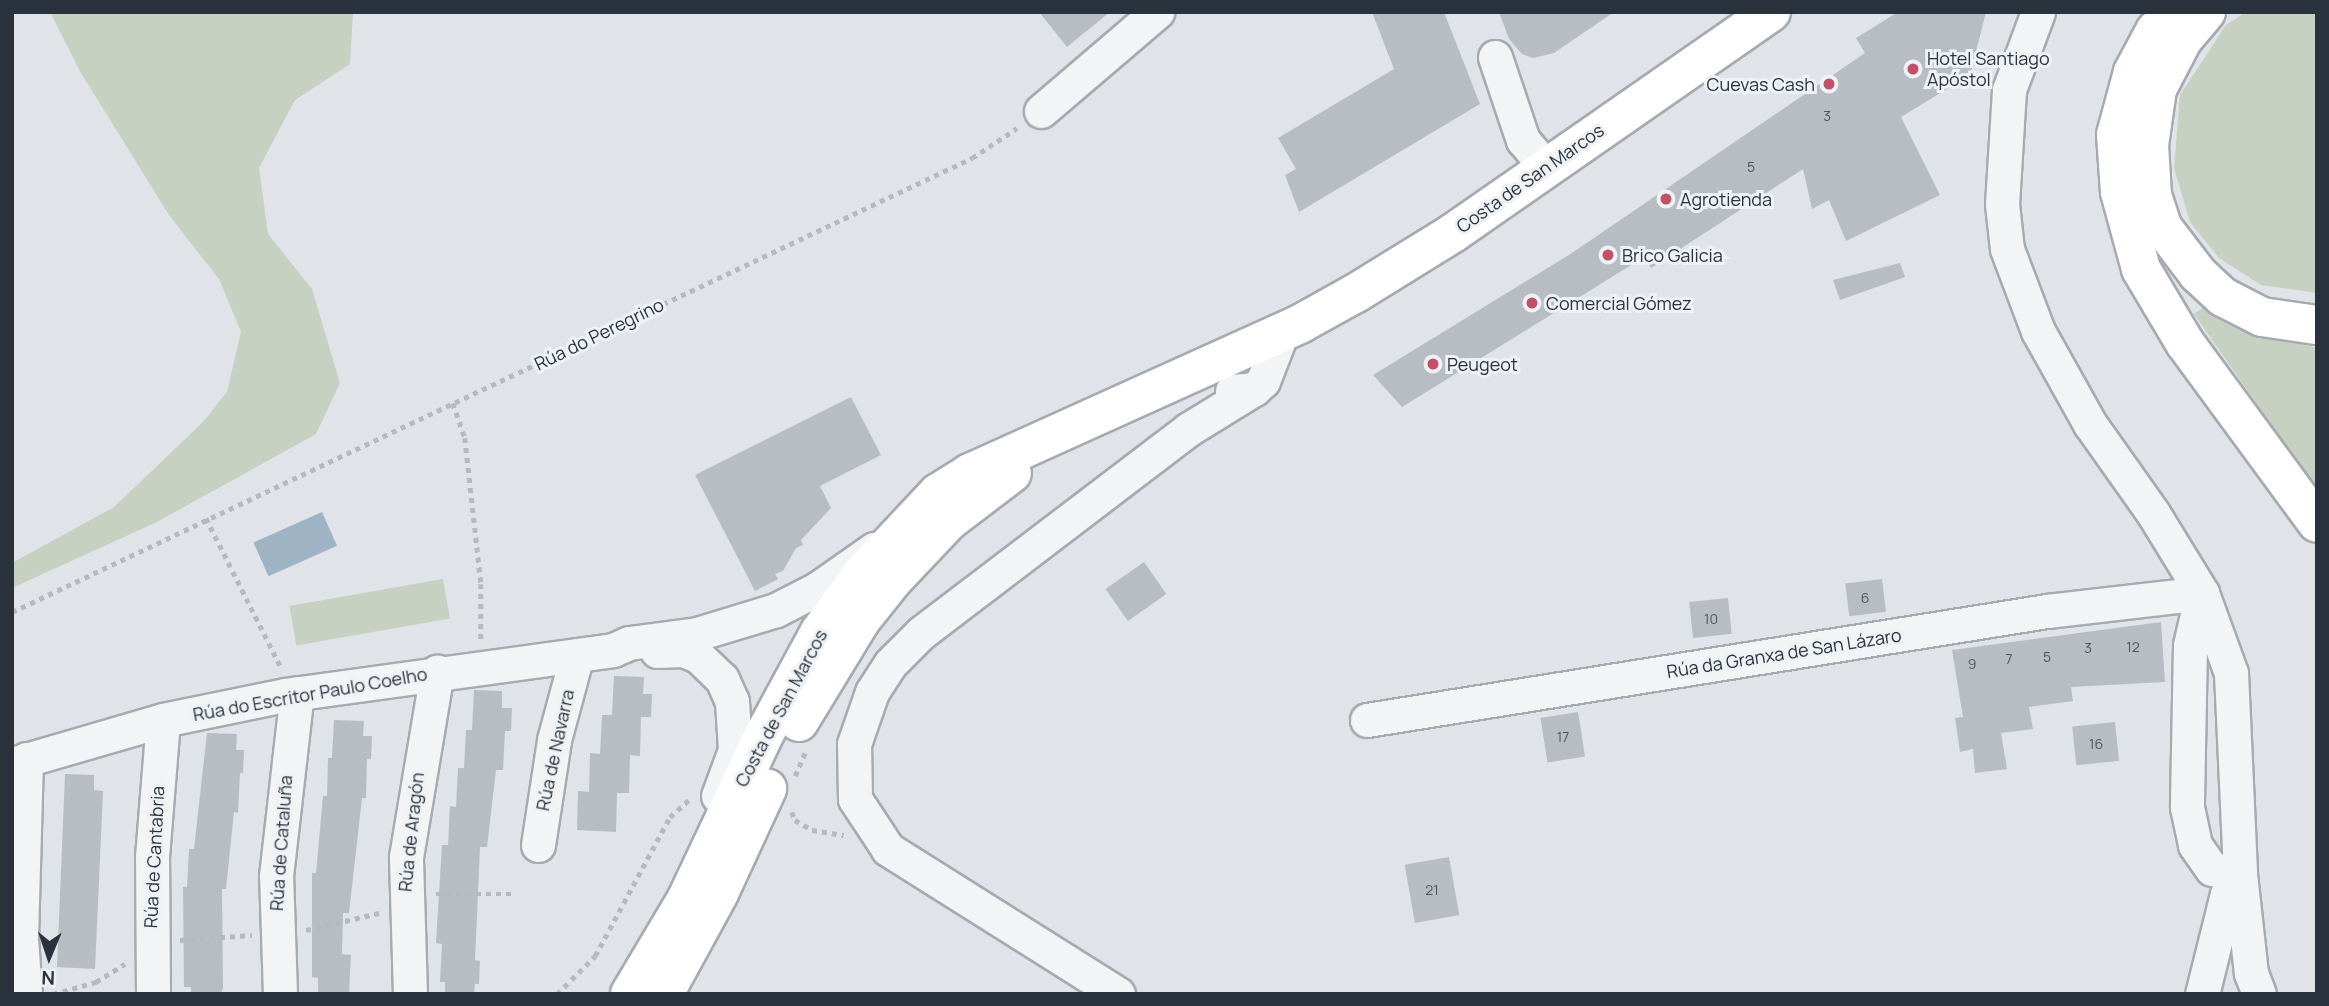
<!DOCTYPE html>
<html>
<head>
<meta charset="utf-8">
<style>
  body { margin:0 }
  #map { position:relative; width:2329px; height:1006px; overflow:hidden; background:#e0e3e8; font-family:Manrope,sans-serif }
  div>[style] { position:absolute }
  .green>* { inset:0; background:#c6d1c2; transform-origin:0 0 }
  .water>* { inset:0; background:#9eb3c4; transform-origin:0 0 }
  .building>* { inset:0; background:#b8bdc4; transform-origin:0 0 }
  .path>* { height:4.5px; margin-top:-2.25px; transform-origin:0; background:repeating-linear-gradient(90deg,#b6babe 0 5px,transparent 0 10px) }
  .roads { filter:drop-shadow(2px 0 #a6aab1) drop-shadow(-2px 0 #a6aab1) drop-shadow(0 2px #a6aab1) drop-shadow(0 -2px #a6aab1) }
  .minor>* { height:33px; margin:-16.5px; padding:0 16.5px; transform-origin:16.5px; border-radius:16.5px; background:#f2f4f6 }
  .major>* { height:38px; margin:-19px; padding:0 19px; transform-origin:19px; border-radius:19px; background:#fff }
  .highway>* { height:38px; margin:-19px; padding:0 19px; transform-origin:19px; border-radius:19px; background:#fff }
  .dots>* { width:19px; height:19px; translate:-50% -50%; box-sizing:border-box; border:4px solid #eff2f5; border-radius:50% }
  span { translate:-50% -50%; white-space:nowrap; text-align:center; line-height:1.15; -webkit-text-stroke:6px #eff2f5; paint-order:stroke }
  .number-label { font-size:14px; color:#4e555f }
  .number-label span { -webkit-text-stroke-width:0 }
  .poi-label { font-size:18px; color:#2a323d }
  .left { translate:0 -50%; text-align:left }
  .right { translate:-100% -50%; text-align:right }
  .street-label { font-size:18px; color:#2a323d }
  .frame { position:absolute; inset:0; border:14px solid #2a323d; pointer-events:none }
  .north { position:absolute; left:14px; top:922px; width:70px; height:70px; -webkit-text-stroke:5px #eff2f5; paint-order:stroke; rotate:182deg; font-size:19px; font-weight:700; line-height:28px; text-align:center; color:#2a323d }
  .north::after { content:''; display:block; margin:auto; width:24px; height:32px; background:#2a323d; clip-path:polygon(50% 0,100% 100%,50% 72%,0 100%) }
</style>
</head>
<body>
<div id="map">
  <div class="green">
    <i style="clip-path:polygon(50px 12px,353px 12px,350px 64px,295px 100px,259px 168px,268px 234px,312px 289px,340px 383px,316px 434px,157px 522px,12px 588px,12px 563px,114px 507px,203px 422px,227px 392px,241px 332px,219px 279px,169px 215px,81px 73px)"></i>
    <i style="clip-path:polygon(2246px 12px,2317px 12px,2317px 293px,2261px 285px,2219px 258px,2190px 222px,2174px 168px,2180px 95px,2226px 25px)"></i>
    <i style="clip-path:polygon(2207px 305px,2244px 330px,2317px 348px,2317px 490px,2194px 314px)"></i>
    <i style="left:443px;top:579px;width:40px;height:156px;rotate:80deg"></i>
  </div>
  <div class="water">
    <i style="left:322px;top:512px;width:37px;height:75px;rotate:66deg"></i>
  </div>
  <div class="building">
    <i style="clip-path:polygon(1039px 12px,1110px 12px,1067px 47px)"></i>
    <i style="clip-path:polygon(1372px 12px,1444px 12px,1480px 104px,1299px 212px,1285px 175px,1296px 169px,1278px 138px,1394px 69px)"></i>
    <i style="clip-path:polygon(1499px 12px,1614px 12px,1554px 53px,1533px 58px,1522px 54px,1509px 39px)"></i>
    <i style="clip-path:polygon(1898px 12px,1986px 12px,1970px 75px,1901px 117px,1940px 195px,1846px 241px,1829px 200px,1812px 209px,1803px 169px,1651px 268px,1644px 257px,1402px 407px,1373px 375px,1572px 253px,1865px 53px,1856px 38px)"></i>
    <i style="clip-path:polygon(1900px 263px,1905px 277px,1840px 300px,1833px 280px)"></i>
    <i style="clip-path:polygon(851px 397px,881px 455px,820px 486px,831px 508px,801px 540px,803px 545px,796px 548px,783px 571px,775px 574px,778px 579px,755px 591px,695px 475px)"></i>
    <i style="left:1144px;top:562px;width:39px;height:47px;rotate:55deg"></i>
    <i style="left:1882px;top:579px;width:33px;height:37px;rotate:83deg"></i>
    <i style="left:1728px;top:598px;width:36px;height:39px;rotate:84deg"></i>
    <i style="clip-path:polygon(2161px 622px,2165px 682px,2071px 687px,2073px 701px,2029px 707px,2033px 729px,2001px 733px,2007px 769px,1975px 773px,1973px 749px,1960px 752px,1955px 718px,1963px 717px,1952px 650px)"></i>
    <i style="clip-path:polygon(614px 676px,644px 677px,643px 694px,652px 694px,651px 717px,641px 717px,640px 756px,630px 755px,629px 793px,617px 793px,616px 832px,577px 830px,578px 791px,589px 792px,590px 753px,600px 754px,602px 715px,612px 715px)"></i>
    <i style="clip-path:polygon(474px 690px,502px 691px,502px 708px,512px 708px,511px 731px,505px 731px,503px 770px,496px 770px,487px 847px,480px 847px,475px 960px,480px 961px,479px 984px,475px 984px,474px 994px,445px 994px,445px 982px,440px 982px,442px 944px,436px 943px,442px 845px,448px 845px,450px 806px,456px 807px,458px 768px,464px 768px,466px 730px,472px 730px)"></i>
    <i style="left:1578px;top:712px;width:45px;height:38px;rotate:81deg"></i>
    <i style="clip-path:polygon(334px 720px,364px 721px,363px 736px,372px 736px,371px 759px,367px 759px,366px 798px,362px 798px,349px 913px,343px 913px,342px 954px,351px 955px,349px 994px,318px 994px,318px 978px,312px 977px,312px 873px,316px 873px,323px 796px,327px 796px,328px 758px,332px 758px)"></i>
    <i style="left:2115px;top:722px;width:39px;height:43px;rotate:84deg"></i>
    <i style="clip-path:polygon(207px 733px,237px 734px,236px 750px,244px 750px,243px 773px,240px 773px,238px 813px,234px 812px,226px 889px,222px 889px,223px 988px,221px 994px,191px 994px,191px 987px,184px 987px,183px 887px,187px 887px,189px 849px,194px 849px)"></i>
    <i style="clip-path:polygon(65px 774px,94px 775px,94px 790px,103px 791px,95px 969px,57px 967px)"></i>
    <i style="left:1449px;top:857px;width:59px;height:45px;rotate:80deg"></i>
  </div>
  <div class="path">
    <i style="left:453px;top:403px;width:37px;rotate:71deg"></i>
    <i style="left:465px;top:438px;width:147px;rotate:83.7deg"></i>
    <i style="left:481px;top:584px;width:55px;rotate:90deg"></i>
    <i style="left:206px;top:518px;width:167px;rotate:63.3deg"></i>
    <i style="left:12px;top:612px;width:1062px;rotate:-25.31deg"></i>
    <i style="left:972px;top:158px;width:54px;rotate:-33.7deg"></i>
    <i style="left:795px;top:776px;width:26px;rotate:-67deg"></i>
    <i style="left:792px;top:812px;width:9px;rotate:69deg"></i>
    <i style="left:795px;top:820px;width:20px;rotate:30deg"></i>
    <i style="left:812px;top:830px;width:32px;rotate:9deg"></i>
    <i style="left:436px;top:894px;width:76px"></i>
    <i style="left:306px;top:930px;width:75px;rotate:-13.1deg"></i>
    <i style="left:180px;top:940px;width:72px;rotate:-4deg"></i>
    <i style="left:53px;top:994px;width:45px;rotate:-15.6deg"></i>
    <i style="left:96px;top:982px;width:34px;rotate:-32deg"></i>
    <i style="left:557px;top:994px;width:54px;rotate:-45deg"></i>
    <i style="left:595px;top:956px;width:158px;rotate:-61.7deg"></i>
    <i style="left:670px;top:817px;width:25px;rotate:-42deg"></i>
  </div>
  <div class="roads">
    <div class="minor">
      <i style="left:2038px;top:12px;width:83px;rotate:110.4deg"></i>
      <i style="left:2009px;top:90px;width:114px;rotate:93.5deg"></i>
      <i style="left:2002px;top:204px;width:45px;rotate:83.7deg"></i>
      <i style="left:2007px;top:249px;width:88px;rotate:69.3deg"></i>
      <i style="left:2038px;top:331px;width:107px;rotate:60.8deg"></i>
      <i style="left:2090px;top:424px;width:109px;rotate:54.7deg"></i>
      <i style="left:2153px;top:513px;width:94px;rotate:58.5deg"></i>
      <i style="left:2202px;top:593px;width:85px;rotate:70.1deg"></i>
      <i style="left:2231px;top:673px;width:201px;rotate:87.4deg"></i>
      <i style="left:2240px;top:874px;width:24px;rotate:123deg"></i>
      <i style="left:2227px;top:894px;width:103px;rotate:104deg"></i>
      <i style="left:1495px;top:57px;width:88px;rotate:71.4deg"></i>
      <i style="left:1523px;top:140px;width:35px;rotate:50deg"></i>
      <i style="left:1041px;top:111px;width:153px;rotate:-40.5deg"></i>
      <i style="left:1232px;top:391px;width:22px;rotate:-5deg"></i>
      <i style="left:1254px;top:389px;width:12px;rotate:-42deg"></i>
      <i style="left:1263px;top:381px;width:53px;rotate:-68.8deg"></i>
      <i style="left:657px;top:651px;width:26px;rotate:-2deg"></i>
      <i style="left:683px;top:650px;width:16px;rotate:22deg"></i>
      <i style="left:698px;top:656px;width:33px;rotate:44deg"></i>
      <i style="left:722px;top:679px;width:24px;rotate:66deg"></i>
      <i style="left:732px;top:701px;width:49px;rotate:86.5deg"></i>
      <i style="left:735px;top:750px;width:49px;rotate:110.3deg"></i>
      <i style="left:1367px;top:720px;width:689px;rotate:-9.11deg"></i>
      <i style="left:2047px;top:611px;width:156px;rotate:-6.6deg"></i>
      <i style="left:2202px;top:593px;width:53px;rotate:103deg"></i>
      <i style="left:2190px;top:645px;width:162px;rotate:91.1deg"></i>
      <i style="left:2187px;top:807px;width:39px;rotate:78deg"></i>
      <i style="left:2195px;top:845px;width:29px;rotate:55deg"></i>
      <i style="left:2212px;top:869px;width:28px;rotate:10deg"></i>
      <i style="left:2240px;top:874px;width:100px;rotate:83.7deg"></i>
      <i style="left:2251px;top:973px;width:22px;rotate:69deg"></i>
      <i style="left:12px;top:764px;width:157px;rotate:-16.2deg"></i>
      <i style="left:163px;top:720px;width:125px;rotate:-11.6deg"></i>
      <i style="left:285px;top:695px;width:331px;rotate:-7.8deg"></i>
      <i style="left:613px;top:650px;width:17px;rotate:-24deg"></i>
      <i style="left:629px;top:643px;width:69px;rotate:-7.5deg"></i>
      <i style="left:697px;top:634px;width:83px;rotate:-16.9deg"></i>
      <i style="left:776px;top:610px;width:46px;rotate:-27.1deg"></i>
      <i style="left:817px;top:589px;width:70px;rotate:-35.1deg"></i>
      <i style="left:538px;top:845px;width:106px;rotate:-81.3deg"></i>
      <i style="left:554px;top:740px;width:88px;rotate:-74.9deg"></i>
      <i style="left:25px;top:994px;width:56px;rotate:-94.1deg"></i>
      <i style="left:21px;top:938px;width:179px;rotate:-88.4deg"></i>
      <i style="left:153px;top:994px;width:137px;rotate:-90.4deg"></i>
      <i style="left:152px;top:857px;width:137px;rotate:-85.4deg"></i>
      <i style="left:280px;top:994px;width:118px;rotate:-91.9deg"></i>
      <i style="left:276px;top:876px;width:184px;rotate:-83.5deg"></i>
      <i style="left:410px;top:994px;width:137px;rotate:-91.7deg"></i>
      <i style="left:406px;top:857px;width:188px;rotate:-80.5deg"></i>
      <i style="left:1118px;top:994px;width:272px;rotate:-147.8deg"></i>
      <i style="left:888px;top:849px;width:60px;rotate:-123.4deg"></i>
      <i style="left:855px;top:799px;width:55px;rotate:-91deg"></i>
      <i style="left:854px;top:744px;width:55px;rotate:-70.9deg"></i>
      <i style="left:872px;top:692px;width:33px;rotate:-57deg"></i>
      <i style="left:890px;top:664px;width:44px;rotate:-45deg"></i>
      <i style="left:921px;top:633px;width:337px;rotate:-37.3deg"></i>
      <i style="left:1189px;top:429px;width:76px;rotate:-31.6deg"></i>
    </div>
    <div class="major">
      <i style="left:799px;top:722px;width:119px;rotate:-58.7deg"></i>
      <i style="left:861px;top:620px;width:51px;rotate:-51.3deg"></i>
      <i style="left:893px;top:580px;width:81px;rotate:-46.5deg"></i>
      <i style="left:949px;top:521px;width:79px;rotate:-37.3deg"></i>
      <i style="left:630px;top:994px;width:109px;rotate:-59.2deg"></i>
      <i style="left:686px;top:900px;width:185px;rotate:-64.7deg"></i>
      <i style="left:765px;top:733px;width:114px;rotate:-61.6deg"></i>
      <i style="left:819px;top:633px;width:73px;rotate:-53.9deg"></i>
      <i style="left:862px;top:574px;width:111px;rotate:-46.8deg"></i>
      <i style="left:938px;top:493px;width:38px;rotate:-32deg"></i>
      <i style="left:970px;top:473px;width:362px;rotate:-24.3deg"></i>
      <i style="left:1300px;top:324px;width:64px;rotate:-29deg"></i>
      <i style="left:1356px;top:293px;width:114px;rotate:-31.7deg"></i>
      <i style="left:1453px;top:233px;width:387px;rotate:-34.8deg"></i>
      <i style="left:664px;top:994px;width:115px;rotate:-61.4deg"></i>
      <i style="left:719px;top:893px;width:115px;rotate:-65.2deg"></i>
    </div>
    <div class="highway">
      <i style="left:2173px;top:12px;width:26px;rotate:133deg"></i>
      <i style="left:2155px;top:31px;width:47px;rotate:118.2deg"></i>
      <i style="left:2133px;top:72px;width:65px;rotate:105.1deg"></i>
      <i style="left:2116px;top:135px;width:57px;rotate:86deg"></i>
      <i style="left:2120px;top:192px;width:80px;rotate:74.7deg"></i>
      <i style="left:2141px;top:269px;width:86px;rotate:59.3deg"></i>
      <i style="left:2185px;top:343px;width:223px;rotate:53.7deg"></i>
      <i style="left:2206px;top:12px;width:38px;rotate:130deg"></i>
      <i style="left:2182px;top:41px;width:54px;rotate:117.5deg"></i>
      <i style="left:2157px;top:89px;width:57px;rotate:98.1deg"></i>
      <i style="left:2149px;top:145px;width:50px;rotate:86.6deg"></i>
      <i style="left:2152px;top:195px;width:35px;rotate:72deg"></i>
      <i style="left:2163px;top:228px;width:58px;rotate:52.7deg"></i>
      <i style="left:2198px;top:274px;width:34px;rotate:43deg"></i>
      <i style="left:2223px;top:297px;width:44px;rotate:27.1deg"></i>
      <i style="left:2262px;top:317px;width:56px;rotate:8.3deg"></i>
    </div>
  </div>
  <div class="dots">
    <i style="left:1913px;top:69px;background:#c25068"></i>
    <i style="left:1829px;top:84px;background:#c25068"></i>
    <i style="left:1666px;top:199px;background:#c25068"></i>
    <i style="left:1608px;top:255px;background:#c25068"></i>
    <i style="left:1532px;top:303px;background:#c25068"></i>
    <i style="left:1433px;top:364px;background:#c25068"></i>
  </div>
  <div class="number-label">
    <span style="left:1827px;top:116px">3</span>
    <span style="left:1751px;top:167px">5</span>
    <span style="left:1865px;top:598px">6</span>
    <span style="left:1711px;top:619px">10</span>
    <span style="left:2133px;top:647px">12</span>
    <span style="left:2088px;top:648px">3</span>
    <span style="left:2047px;top:657px">5</span>
    <span style="left:2009px;top:659px">7</span>
    <span style="left:1972px;top:664px">9</span>
    <span style="left:1563px;top:737px">17</span>
    <span style="left:2096px;top:744px">16</span>
    <span style="left:1432px;top:890px">21</span>
  </div>
  <div class="poi-label">
    <span class="left" style="left:1927px;top:69px">Hotel Santiago<br>Apóstol</span>
    <span class="right" style="left:1815px;top:84px">Cuevas Cash</span>
    <span class="left" style="left:1680px;top:199px">Agrotienda</span>
    <span class="left" style="left:1622px;top:255px">Brico Galicia</span>
    <span class="left" style="left:1546px;top:303px">Comercial Gómez</span>
    <span class="left" style="left:1447px;top:364px">Peugeot</span>
  </div>
  <div class="street-label">
    <span style="left:1530px;top:178px;rotate:-35deg">Costa de San Marcos</span>
    <span style="left:599px;top:334px;rotate:-26deg">Rúa do Peregrino</span>
    <span style="left:1784px;top:653px;rotate:-9deg">Rúa da Granxa de San Lázaro</span>
    <span style="left:310px;top:694px;rotate:-10deg">Rúa do Escritor Paulo Coelho</span>
    <span style="left:781px;top:708px;rotate:-62deg">Costa de San Marcos</span>
    <span style="left:555px;top:750px;rotate:-78deg">Rúa de Navarra</span>
    <span style="left:411px;top:832px;rotate:-84deg">Rúa de Aragón</span>
    <span style="left:281px;top:843px;rotate:-86deg">Rúa de Cataluña</span>
    <span style="left:154px;top:857px;rotate:-87deg">Rúa de Cantabria</span>
  </div>
  <div class="frame"></div>
  <div class="north">N</div>
</div>
</body>
</html>
